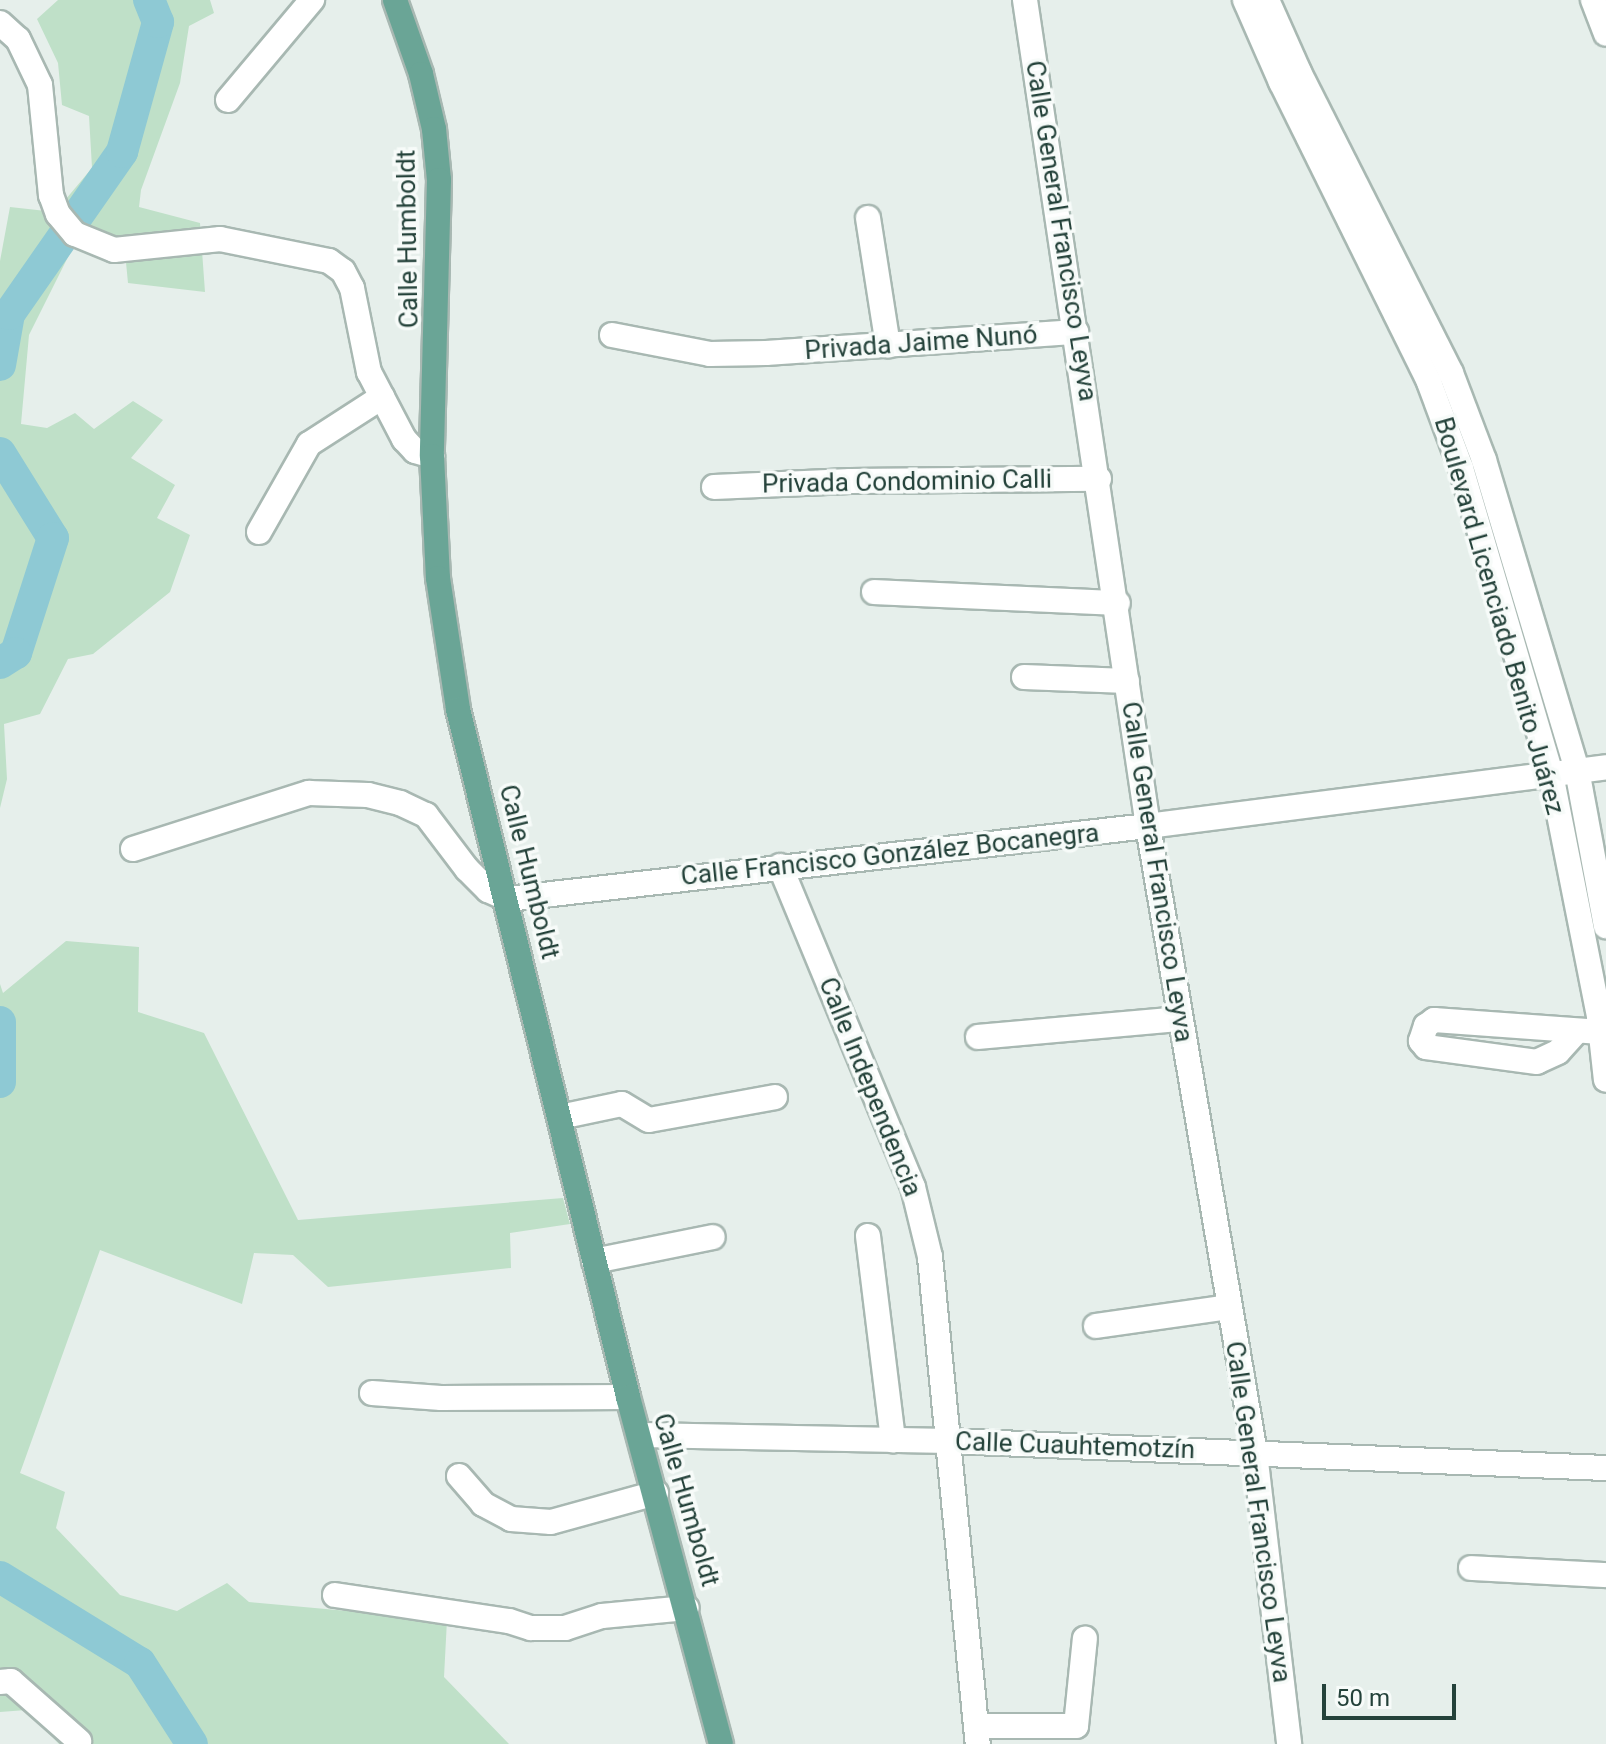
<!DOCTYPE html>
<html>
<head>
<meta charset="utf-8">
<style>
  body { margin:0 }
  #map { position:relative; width:1606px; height:1744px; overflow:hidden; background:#e6efeb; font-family:Roboto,sans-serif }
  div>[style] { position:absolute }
  .green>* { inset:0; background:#bfe0c8 }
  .river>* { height:32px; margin:-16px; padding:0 16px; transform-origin:16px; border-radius:16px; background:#8ec9d4 }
  .roads { filter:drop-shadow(2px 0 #a8b8b2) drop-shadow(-2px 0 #a8b8b2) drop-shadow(0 2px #a8b8b2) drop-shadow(0 -2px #a8b8b2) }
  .minor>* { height:24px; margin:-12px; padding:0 12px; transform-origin:12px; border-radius:12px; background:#fff }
  .major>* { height:24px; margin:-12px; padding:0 12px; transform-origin:12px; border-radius:12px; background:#6aa596 }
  span { translate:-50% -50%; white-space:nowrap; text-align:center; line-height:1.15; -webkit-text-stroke:7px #f7fbf9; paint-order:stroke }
  .street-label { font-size:26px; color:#24423a }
  .scale { position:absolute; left:1322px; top:1684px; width:134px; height:36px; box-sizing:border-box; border:4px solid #24423a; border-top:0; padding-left:10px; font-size:24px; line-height:28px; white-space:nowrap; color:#24423a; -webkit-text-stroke:6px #f7fbf9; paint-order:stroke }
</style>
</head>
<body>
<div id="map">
  <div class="green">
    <i style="clip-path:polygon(58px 0,210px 0,214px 13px,189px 26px,180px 83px,141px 190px,139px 207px,200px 223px,205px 292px,128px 283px,125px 252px,74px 245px,29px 335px,21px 424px,47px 428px,75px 413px,94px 429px,133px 401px,163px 420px,131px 458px,175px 485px,157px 518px,190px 535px,170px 592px,93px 654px,68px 659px,40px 714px,4px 724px,7px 779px,0 808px,0 261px,10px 207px,55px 212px,92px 168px,89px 116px,62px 105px,58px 63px,37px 19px)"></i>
    <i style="clip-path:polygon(66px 941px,139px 947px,138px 1012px,204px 1033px,298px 1220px,563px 1198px,570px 1224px,510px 1233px,511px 1268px,328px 1287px,293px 1255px,254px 1253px,242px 1304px,100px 1250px,20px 1473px,65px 1492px,56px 1528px,120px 1595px,177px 1611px,227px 1583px,249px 1602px,447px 1620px,444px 1677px,509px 1744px,59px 1744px,26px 1710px,0 1712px,0 984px,3px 993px)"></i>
  </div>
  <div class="river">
    <i style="left:0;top:365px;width:52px;rotate:-80deg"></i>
    <i style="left:9px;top:314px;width:198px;rotate:-55.1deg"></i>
    <i style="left:122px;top:152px;width:135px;rotate:-74.5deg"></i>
    <i style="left:158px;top:22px;width:24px;rotate:-112deg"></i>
    <i style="left:0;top:453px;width:100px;rotate:58.1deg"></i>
    <i style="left:53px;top:538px;width:121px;rotate:107.8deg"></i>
    <i style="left:16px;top:653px;width:19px;rotate:148deg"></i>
    <i style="left:0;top:1022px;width:60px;rotate:90deg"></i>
    <i style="left:0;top:1577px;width:164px;rotate:31.6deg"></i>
    <i style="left:140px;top:1663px;width:96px;rotate:57.3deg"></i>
  </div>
  <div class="roads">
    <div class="minor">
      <i style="left:1025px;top:0;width:835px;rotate:81.53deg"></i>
      <i style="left:1148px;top:826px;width:636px;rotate:80.32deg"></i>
      <i style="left:1255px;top:1453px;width:293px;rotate:83.3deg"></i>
      <i style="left:1245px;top:0;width:90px;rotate:66.3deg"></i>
      <i style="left:1281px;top:82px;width:335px;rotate:63.7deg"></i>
      <i style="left:1429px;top:382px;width:92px;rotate:69.6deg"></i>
      <i style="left:1461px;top:468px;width:319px;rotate:73.6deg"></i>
      <i style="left:1551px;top:774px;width:248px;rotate:78.8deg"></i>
      <i style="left:1599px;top:1017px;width:63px;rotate:83.7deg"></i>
      <i style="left:1267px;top:0;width:79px;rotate:66deg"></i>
      <i style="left:1299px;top:72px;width:337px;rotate:63.2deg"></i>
      <i style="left:1451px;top:373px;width:93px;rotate:69.2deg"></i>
      <i style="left:1484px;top:460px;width:324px;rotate:73.3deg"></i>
      <i style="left:1577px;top:770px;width:159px;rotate:79.5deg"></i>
      <i style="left:1593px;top:0;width:36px;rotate:69deg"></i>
      <i style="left:0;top:23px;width:24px;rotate:42deg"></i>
      <i style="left:18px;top:39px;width:51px;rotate:64.4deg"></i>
      <i style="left:40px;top:85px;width:111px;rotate:84.3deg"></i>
      <i style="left:51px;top:195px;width:20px;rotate:70deg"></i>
      <i style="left:58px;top:214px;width:26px;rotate:50deg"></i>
      <i style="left:75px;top:234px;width:42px;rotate:22.3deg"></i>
      <i style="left:114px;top:250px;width:107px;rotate:-5.9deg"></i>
      <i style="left:220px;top:239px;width:111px;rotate:11.4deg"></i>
      <i style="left:329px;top:261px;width:17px;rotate:36deg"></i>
      <i style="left:343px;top:271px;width:19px;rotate:62deg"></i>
      <i style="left:352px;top:288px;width:86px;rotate:78.6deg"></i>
      <i style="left:369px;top:372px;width:76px;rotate:62.4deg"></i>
      <i style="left:404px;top:439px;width:16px;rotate:47deg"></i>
      <i style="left:415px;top:451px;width:18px;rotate:16deg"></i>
      <i style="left:228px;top:100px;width:131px;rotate:-50deg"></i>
      <i style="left:868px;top:218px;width:129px;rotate:81.1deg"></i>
      <i style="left:612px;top:335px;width:100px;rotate:11deg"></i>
      <i style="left:710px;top:354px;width:56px;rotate:-1deg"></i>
      <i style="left:766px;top:353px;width:311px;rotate:-3.9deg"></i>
      <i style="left:714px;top:487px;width:136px;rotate:-2.5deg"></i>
      <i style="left:850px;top:481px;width:249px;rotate:-0.5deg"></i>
      <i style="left:259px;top:532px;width:101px;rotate:-60.4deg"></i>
      <i style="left:309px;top:444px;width:87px;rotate:-32.8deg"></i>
      <i style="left:874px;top:592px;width:244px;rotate:2.6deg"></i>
      <i style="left:1024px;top:677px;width:103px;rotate:2.2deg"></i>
      <i style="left:133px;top:849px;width:185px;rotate:-17.7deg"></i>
      <i style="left:309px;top:793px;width:59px;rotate:1.9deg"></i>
      <i style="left:368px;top:795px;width:33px;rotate:14deg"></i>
      <i style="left:400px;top:803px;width:29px;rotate:25deg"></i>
      <i style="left:426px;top:815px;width:68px;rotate:52.8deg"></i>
      <i style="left:467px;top:869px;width:30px;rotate:45deg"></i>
      <i style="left:488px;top:890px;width:22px;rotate:24deg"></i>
      <i style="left:508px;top:899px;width:644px;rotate:-6.51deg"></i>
      <i style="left:1148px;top:826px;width:462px;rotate:-7.3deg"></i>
      <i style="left:780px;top:866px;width:347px;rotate:67.5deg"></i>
      <i style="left:913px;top:1187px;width:72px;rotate:76.3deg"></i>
      <i style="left:930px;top:1257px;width:489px;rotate:84.4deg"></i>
      <i style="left:1577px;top:1031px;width:28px;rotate:132deg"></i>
      <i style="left:1558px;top:1052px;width:23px;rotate:155deg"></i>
      <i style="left:1537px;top:1062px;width:112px;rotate:-172.3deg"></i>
      <i style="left:1426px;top:1047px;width:8px;rotate:-130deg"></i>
      <i style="left:1421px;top:1041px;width:16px;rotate:-72deg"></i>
      <i style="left:1426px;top:1026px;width:10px;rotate:-37deg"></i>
      <i style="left:1434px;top:1020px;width:167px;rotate:4.1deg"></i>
      <i style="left:978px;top:1037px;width:203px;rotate:-5.1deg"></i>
      <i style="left:560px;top:1117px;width:63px;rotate:-11.8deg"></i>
      <i style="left:622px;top:1104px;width:31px;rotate:31deg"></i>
      <i style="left:649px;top:1120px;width:128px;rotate:-10.3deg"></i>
      <i style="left:868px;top:1236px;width:206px;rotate:83deg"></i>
      <i style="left:594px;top:1261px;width:121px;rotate:-11.4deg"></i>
      <i style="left:1096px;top:1326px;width:134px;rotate:-8.1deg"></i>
      <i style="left:372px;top:1393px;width:69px;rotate:4.1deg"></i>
      <i style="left:441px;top:1398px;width:187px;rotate:-0.3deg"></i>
      <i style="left:641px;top:1435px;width:309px;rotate:1.1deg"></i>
      <i style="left:950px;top:1441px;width:657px;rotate:2.36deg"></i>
      <i style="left:459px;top:1476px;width:37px;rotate:49deg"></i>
      <i style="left:483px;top:1504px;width:32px;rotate:28deg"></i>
      <i style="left:511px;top:1519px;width:40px;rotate:4.3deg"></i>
      <i style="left:551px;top:1522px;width:109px;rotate:-15.4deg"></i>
      <i style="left:1471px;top:1568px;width:135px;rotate:3deg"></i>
      <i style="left:335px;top:1595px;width:176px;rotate:8.5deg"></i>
      <i style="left:509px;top:1621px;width:23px;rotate:18deg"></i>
      <i style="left:531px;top:1628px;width:34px"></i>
      <i style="left:565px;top:1628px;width:39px;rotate:-18deg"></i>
      <i style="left:602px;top:1616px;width:85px;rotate:-5.4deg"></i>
      <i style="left:0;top:1682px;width:11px;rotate:-5deg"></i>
      <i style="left:11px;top:1681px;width:91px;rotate:41.4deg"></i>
      <i style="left:976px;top:1726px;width:100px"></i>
      <i style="left:1076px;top:1726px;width:88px;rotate:-84.2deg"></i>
    </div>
    <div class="major">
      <i style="left:395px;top:0;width:78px;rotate:70.6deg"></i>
      <i style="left:421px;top:74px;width:57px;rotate:76.7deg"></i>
      <i style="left:434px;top:129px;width:51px;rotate:84.4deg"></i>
      <i style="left:439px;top:180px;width:276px;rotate:91.5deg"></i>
      <i style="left:432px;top:456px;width:122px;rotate:87.2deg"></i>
      <i style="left:438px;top:578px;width:133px;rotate:81.3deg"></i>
      <i style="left:458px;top:709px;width:709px;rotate:76.12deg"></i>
      <i style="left:628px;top:1397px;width:359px;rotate:75deg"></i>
    </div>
  </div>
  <div class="street-label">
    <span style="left:1061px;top:231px;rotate:81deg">Calle General Francisco Leyva</span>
    <span style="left:408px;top:239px;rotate:-91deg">Calle Humboldt</span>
    <span style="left:921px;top:343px;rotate:-4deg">Privada Jaime Nunó</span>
    <span style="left:907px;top:482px;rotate:-1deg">Privada Condominio Calli</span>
    <span style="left:1499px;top:616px;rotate:74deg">Boulevard Licenciado Benito Juárez</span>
    <span style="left:890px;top:855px;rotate:-6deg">Calle Francisco González Bocanegra</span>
    <span style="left:529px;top:872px;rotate:76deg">Calle Humboldt</span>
    <span style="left:1157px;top:872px;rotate:81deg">Calle General Francisco Leyva</span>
    <span style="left:870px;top:1087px;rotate:68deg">Calle Independencia</span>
    <span style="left:1075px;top:1446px;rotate:2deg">Calle Cuauhtemotzín</span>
    <span style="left:686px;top:1500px;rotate:74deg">Calle Humboldt</span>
    <span style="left:1258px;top:1512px;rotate:82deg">Calle General Francisco Leyva</span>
  </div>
  <div class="scale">50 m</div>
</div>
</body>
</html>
